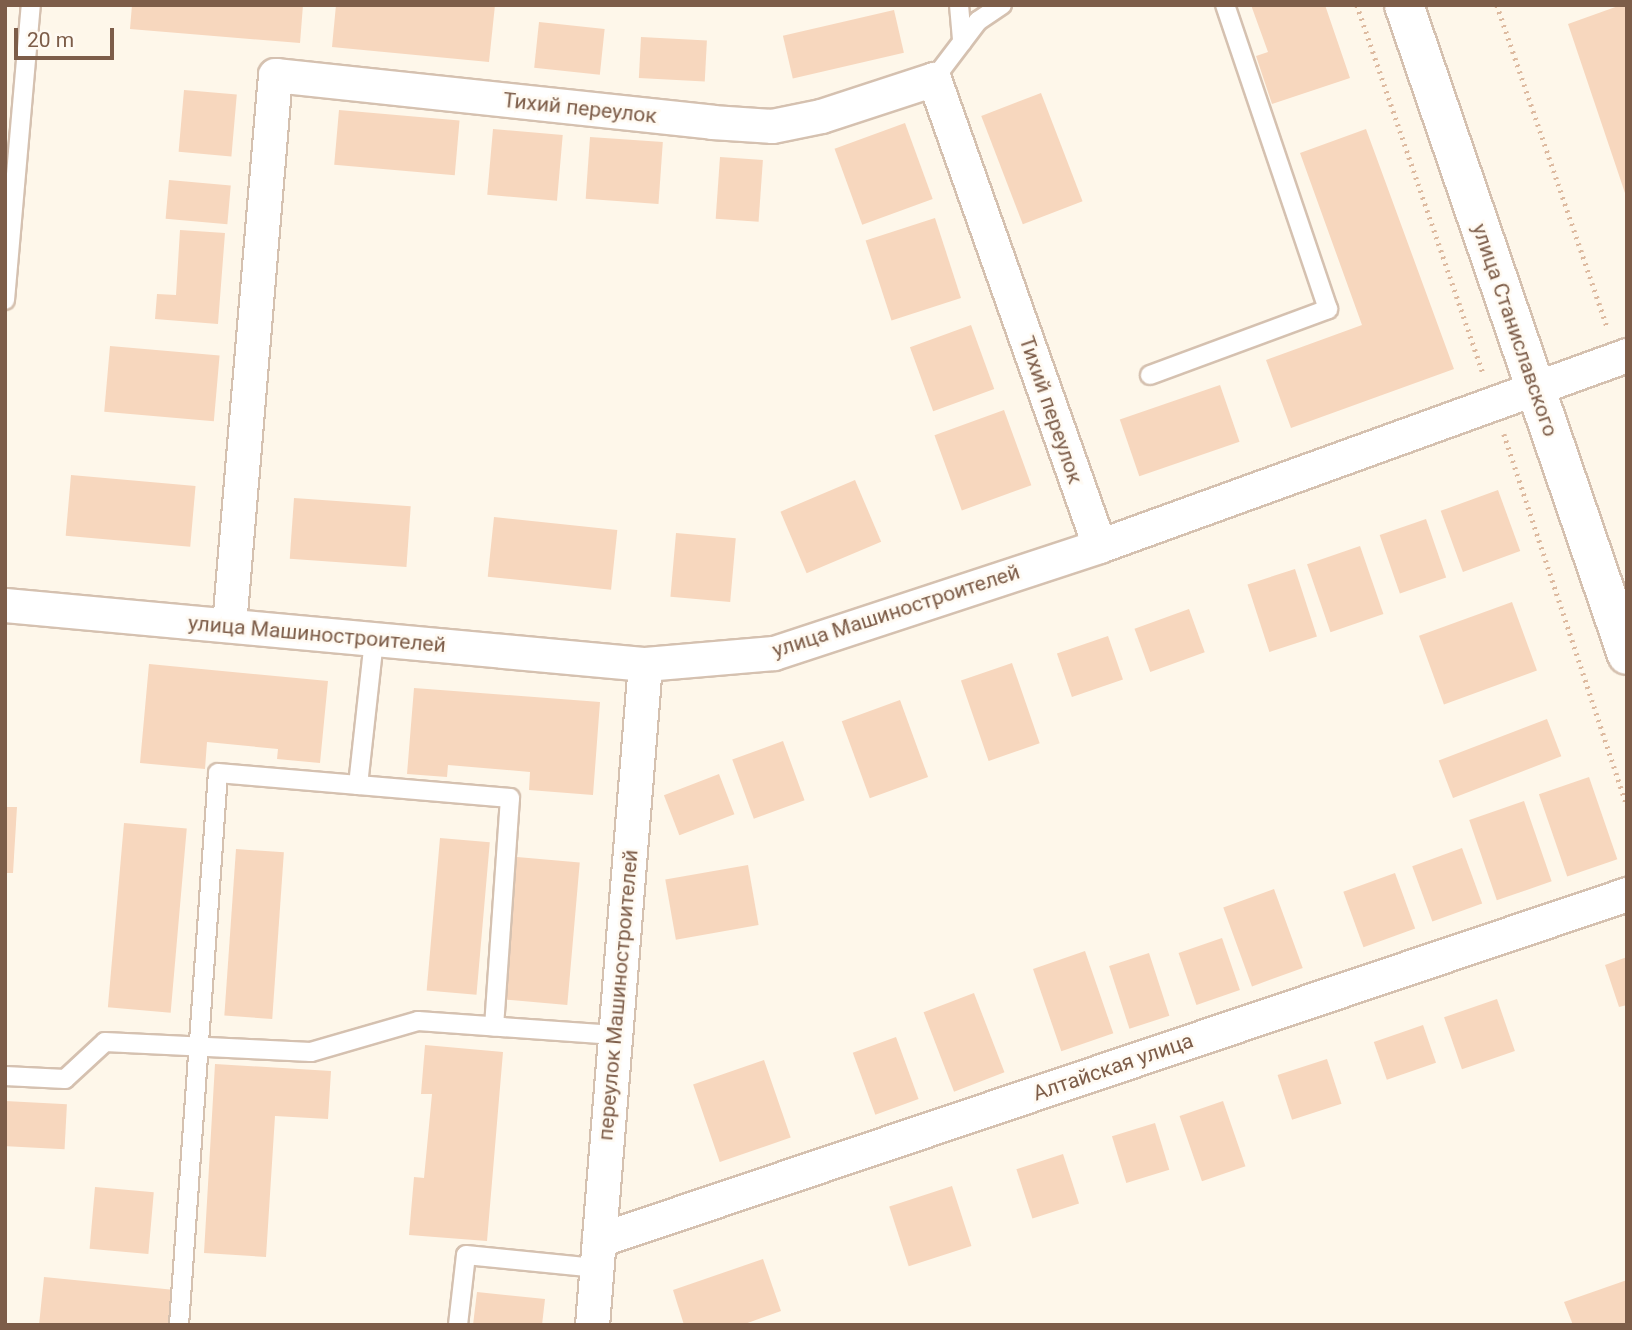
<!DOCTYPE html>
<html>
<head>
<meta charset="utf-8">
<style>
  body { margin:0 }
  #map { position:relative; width:1632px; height:1330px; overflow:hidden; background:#fef7ea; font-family:Roboto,sans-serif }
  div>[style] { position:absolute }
  .building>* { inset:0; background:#f7d7be; transform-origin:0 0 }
  .path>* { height:4.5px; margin-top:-2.25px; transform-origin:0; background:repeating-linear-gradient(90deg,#ddbaa0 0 2px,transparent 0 7px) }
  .roads { filter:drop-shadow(2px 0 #d5c1b0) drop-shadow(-2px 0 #d5c1b0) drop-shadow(0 2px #d5c1b0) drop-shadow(0 -2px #d5c1b0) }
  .lane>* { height:18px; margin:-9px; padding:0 9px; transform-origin:9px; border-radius:9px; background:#fff }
  .street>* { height:33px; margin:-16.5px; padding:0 16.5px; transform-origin:16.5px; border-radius:16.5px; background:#fff }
  .secondary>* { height:38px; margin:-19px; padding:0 19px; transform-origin:19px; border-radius:19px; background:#fff }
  span { translate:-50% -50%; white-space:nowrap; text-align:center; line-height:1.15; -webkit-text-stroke:5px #fffaf2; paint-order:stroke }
  .street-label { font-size:21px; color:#7d5d49 }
  .frame { position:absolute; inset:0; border:7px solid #7d5d49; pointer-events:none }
  .scale { position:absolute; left:14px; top:28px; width:100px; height:32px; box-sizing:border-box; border:4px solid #7d5d49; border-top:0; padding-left:9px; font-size:21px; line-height:24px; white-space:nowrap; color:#7d5d49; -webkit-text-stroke:5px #fffaf2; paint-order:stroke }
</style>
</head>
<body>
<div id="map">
  <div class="building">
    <i style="clip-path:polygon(132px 5px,303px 5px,300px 43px,130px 29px)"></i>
    <i style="clip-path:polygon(336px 5px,495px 5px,489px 62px,332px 47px)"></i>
    <i style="clip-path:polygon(1251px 5px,1325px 5px,1350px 78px,1272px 104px,1256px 56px,1268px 52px)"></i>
    <i style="clip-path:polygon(1621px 5px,1627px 5px,1626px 196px,1568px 24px)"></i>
    <i style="left:894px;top:10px;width:44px;height:114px;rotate:77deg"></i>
    <i style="left:539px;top:22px;width:66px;height:46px;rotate:6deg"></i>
    <i style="left:641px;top:37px;width:66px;height:41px;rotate:3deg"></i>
    <i style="left:184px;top:90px;width:53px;height:62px;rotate:5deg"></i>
    <i style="left:1041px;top:93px;width:116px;height:64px;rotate:69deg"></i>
    <i style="left:339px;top:110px;width:121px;height:55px;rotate:5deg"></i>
    <i style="left:905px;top:123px;width:81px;height:75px;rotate:70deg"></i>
    <i style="left:493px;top:129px;width:70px;height:66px;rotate:5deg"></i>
    <i style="clip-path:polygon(1366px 129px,1454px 369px,1291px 428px,1266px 360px,1362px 325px,1300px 153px)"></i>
    <i style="left:590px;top:137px;width:73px;height:62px;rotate:4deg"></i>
    <i style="left:720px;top:157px;width:43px;height:62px;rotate:4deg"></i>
    <i style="left:169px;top:180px;width:62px;height:39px;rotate:5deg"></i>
    <i style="left:935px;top:218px;width:84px;height:73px;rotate:72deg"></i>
    <i style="clip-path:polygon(180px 230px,225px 233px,218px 324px,155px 319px,157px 294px,176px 295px)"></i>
    <i style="left:971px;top:325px;width:68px;height:65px;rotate:70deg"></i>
    <i style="left:110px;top:346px;width:110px;height:66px;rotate:5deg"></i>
    <i style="left:1220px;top:385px;width:60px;height:106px;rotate:71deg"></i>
    <i style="left:1004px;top:410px;width:80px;height:74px;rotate:70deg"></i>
    <i style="left:71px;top:475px;width:125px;height:61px;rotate:5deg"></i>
    <i style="left:855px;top:480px;width:67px;height:81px;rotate:67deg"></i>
    <i style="left:1498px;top:490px;width:65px;height:61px;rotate:70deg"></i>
    <i style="left:294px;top:498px;width:117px;height:61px;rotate:4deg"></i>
    <i style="left:494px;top:517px;width:124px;height:60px;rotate:6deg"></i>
    <i style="left:1426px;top:519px;width:62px;height:49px;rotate:71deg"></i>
    <i style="left:676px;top:533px;width:60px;height:64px;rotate:5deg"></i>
    <i style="left:1360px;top:546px;width:72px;height:56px;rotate:71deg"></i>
    <i style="left:1295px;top:569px;width:71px;height:50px;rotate:72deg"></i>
    <i style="left:1512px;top:602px;width:73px;height:99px;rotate:70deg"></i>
    <i style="left:1189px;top:609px;width:46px;height:58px;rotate:70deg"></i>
    <i style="left:1108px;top:636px;width:46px;height:54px;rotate:71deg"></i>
    <i style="left:1012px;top:663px;width:85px;height:54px;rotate:71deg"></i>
    <i style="clip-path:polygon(149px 664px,328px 681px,320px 763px,277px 759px,278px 749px,207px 742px,205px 769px,140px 763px)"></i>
    <i style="clip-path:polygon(414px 688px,600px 702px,593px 795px,529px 790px,530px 772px,448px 765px,447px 777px,407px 774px)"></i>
    <i style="left:900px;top:700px;width:82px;height:62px;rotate:70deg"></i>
    <i style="left:1547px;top:719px;width:40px;height:116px;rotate:69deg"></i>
    <i style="left:783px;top:741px;width:63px;height:54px;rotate:70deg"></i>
    <i style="left:719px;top:774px;width:43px;height:59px;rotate:69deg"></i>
    <i style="left:1589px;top:777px;width:87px;height:53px;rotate:71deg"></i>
    <i style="left:1524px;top:801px;width:85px;height:58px;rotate:71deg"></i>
    <i style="clip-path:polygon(5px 807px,17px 807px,13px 873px,5px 873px)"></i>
    <i style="left:124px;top:823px;width:63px;height:185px;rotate:5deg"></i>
    <i style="left:440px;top:838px;width:50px;height:153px;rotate:5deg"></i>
    <i style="left:1462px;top:848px;width:59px;height:53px;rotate:70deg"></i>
    <i style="left:236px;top:849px;width:48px;height:167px;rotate:4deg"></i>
    <i style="left:517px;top:857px;width:63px;height:143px;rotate:5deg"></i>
    <i style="left:748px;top:865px;width:61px;height:84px;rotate:80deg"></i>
    <i style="left:1395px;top:873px;width:59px;height:55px;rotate:70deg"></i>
    <i style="left:1274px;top:889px;width:84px;height:54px;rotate:70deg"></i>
    <i style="left:1222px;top:938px;width:55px;height:46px;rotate:71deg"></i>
    <i style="left:1085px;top:951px;width:87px;height:55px;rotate:71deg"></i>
    <i style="left:1149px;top:953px;width:66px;height:42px;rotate:72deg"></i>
    <i style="clip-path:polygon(1627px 957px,1627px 1005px,1619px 1007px,1605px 965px)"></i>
    <i style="left:974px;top:993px;width:85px;height:54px;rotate:69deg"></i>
    <i style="left:1497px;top:999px;width:55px;height:56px;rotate:71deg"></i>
    <i style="left:1423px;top:1025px;width:40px;height:52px;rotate:71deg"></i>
    <i style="left:896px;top:1037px;width:66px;height:46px;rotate:70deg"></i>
    <i style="clip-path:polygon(425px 1045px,503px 1052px,487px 1241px,409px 1235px,414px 1177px,424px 1178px,432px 1094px,421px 1094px)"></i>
    <i style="left:1327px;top:1059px;width:47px;height:52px;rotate:72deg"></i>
    <i style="left:764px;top:1060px;width:82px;height:75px;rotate:71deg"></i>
    <i style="clip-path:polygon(215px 1064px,331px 1071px,328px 1119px,275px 1116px,266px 1257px,204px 1253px)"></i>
    <i style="left:5px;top:1101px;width:62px;height:45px;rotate:3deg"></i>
    <i style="left:1223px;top:1101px;width:69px;height:46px;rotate:71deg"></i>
    <i style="left:1155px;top:1123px;width:49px;height:45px;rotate:73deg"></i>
    <i style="left:1063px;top:1154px;width:52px;height:49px;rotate:72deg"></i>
    <i style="left:952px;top:1186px;width:63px;height:66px;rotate:72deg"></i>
    <i style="left:95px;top:1187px;width:59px;height:62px;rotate:5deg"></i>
    <i style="clip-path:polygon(763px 1259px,781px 1311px,742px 1325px,684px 1325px,673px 1290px)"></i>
    <i style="clip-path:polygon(44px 1277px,175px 1290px,171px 1325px,39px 1325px)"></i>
    <i style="clip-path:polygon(1627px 1280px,1627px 1325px,1573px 1325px,1564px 1302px)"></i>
    <i style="clip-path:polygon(477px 1292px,545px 1299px,542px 1325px,473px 1325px)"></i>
  </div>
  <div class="path">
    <i style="left:1357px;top:5px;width:389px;rotate:71.1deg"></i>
    <i style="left:1497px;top:5px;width:342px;rotate:71.1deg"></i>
    <i style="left:1504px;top:434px;width:391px;rotate:71.7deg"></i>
  </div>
  <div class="roads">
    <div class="lane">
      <i style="left:959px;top:5px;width:37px;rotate:85deg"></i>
      <i style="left:934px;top:79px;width:73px;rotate:-52.8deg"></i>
      <i style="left:978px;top:21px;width:29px;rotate:-34deg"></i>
      <i style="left:5px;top:300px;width:296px;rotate:-85deg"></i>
      <i style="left:1150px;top:375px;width:190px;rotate:-20.3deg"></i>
      <i style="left:1328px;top:309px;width:321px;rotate:-108.7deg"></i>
      <i style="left:358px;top:785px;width:147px;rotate:-83.7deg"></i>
      <i style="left:5px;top:1076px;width:60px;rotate:2.9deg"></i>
      <i style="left:65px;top:1079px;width:54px;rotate:-42.8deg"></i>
      <i style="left:105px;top:1042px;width:206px;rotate:2.8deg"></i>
      <i style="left:311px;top:1052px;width:111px;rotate:-16.2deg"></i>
      <i style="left:418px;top:1021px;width:197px;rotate:4.1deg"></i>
      <i style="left:179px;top:1325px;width:553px;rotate:-85.96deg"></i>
      <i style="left:218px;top:773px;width:293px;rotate:4.9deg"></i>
      <i style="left:510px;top:798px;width:229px;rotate:94deg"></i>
      <i style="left:458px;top:1325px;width:70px;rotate:-83.5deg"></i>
      <i style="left:466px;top:1255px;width:132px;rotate:5.7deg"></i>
    </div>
    <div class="street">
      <i style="left:5px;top:605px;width:643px;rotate:5.27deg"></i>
      <i style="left:645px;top:664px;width:129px;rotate:-4.9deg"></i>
      <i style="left:774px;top:653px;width:342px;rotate:-18.2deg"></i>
      <i style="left:1099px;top:546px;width:561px;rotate:-19.89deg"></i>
      <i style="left:229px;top:625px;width:552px;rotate:-85.22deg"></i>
      <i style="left:275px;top:75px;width:440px;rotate:6.1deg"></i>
      <i style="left:712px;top:122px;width:60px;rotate:3.8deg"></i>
      <i style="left:772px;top:126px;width:50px;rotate:-11.5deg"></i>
      <i style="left:821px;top:116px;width:119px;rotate:-18.1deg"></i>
      <i style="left:934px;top:79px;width:495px;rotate:70.5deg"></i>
      <i style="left:599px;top:1240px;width:1085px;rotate:-18.6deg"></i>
      <i style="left:592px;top:1325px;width:663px;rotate:-85.42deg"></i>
    </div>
    <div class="secondary">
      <i style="left:1404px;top:5px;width:687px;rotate:71.06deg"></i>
    </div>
  </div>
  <div class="street-label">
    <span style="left:580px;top:108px;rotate:6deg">Тихий переулок</span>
    <span style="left:1515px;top:330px;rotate:71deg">улица Станиславского</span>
    <span style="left:1051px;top:410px;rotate:71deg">Тихий переулок</span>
    <span style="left:896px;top:611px;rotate:-18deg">улица Машиностроителей</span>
    <span style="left:317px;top:634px;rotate:5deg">улица Машиностроителей</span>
    <span style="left:618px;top:995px;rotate:-85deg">переулок Машиностроителей</span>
    <span style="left:1113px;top:1067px;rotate:-19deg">Алтайская улица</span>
  </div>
  <div class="frame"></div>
  <div class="scale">20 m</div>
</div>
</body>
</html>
